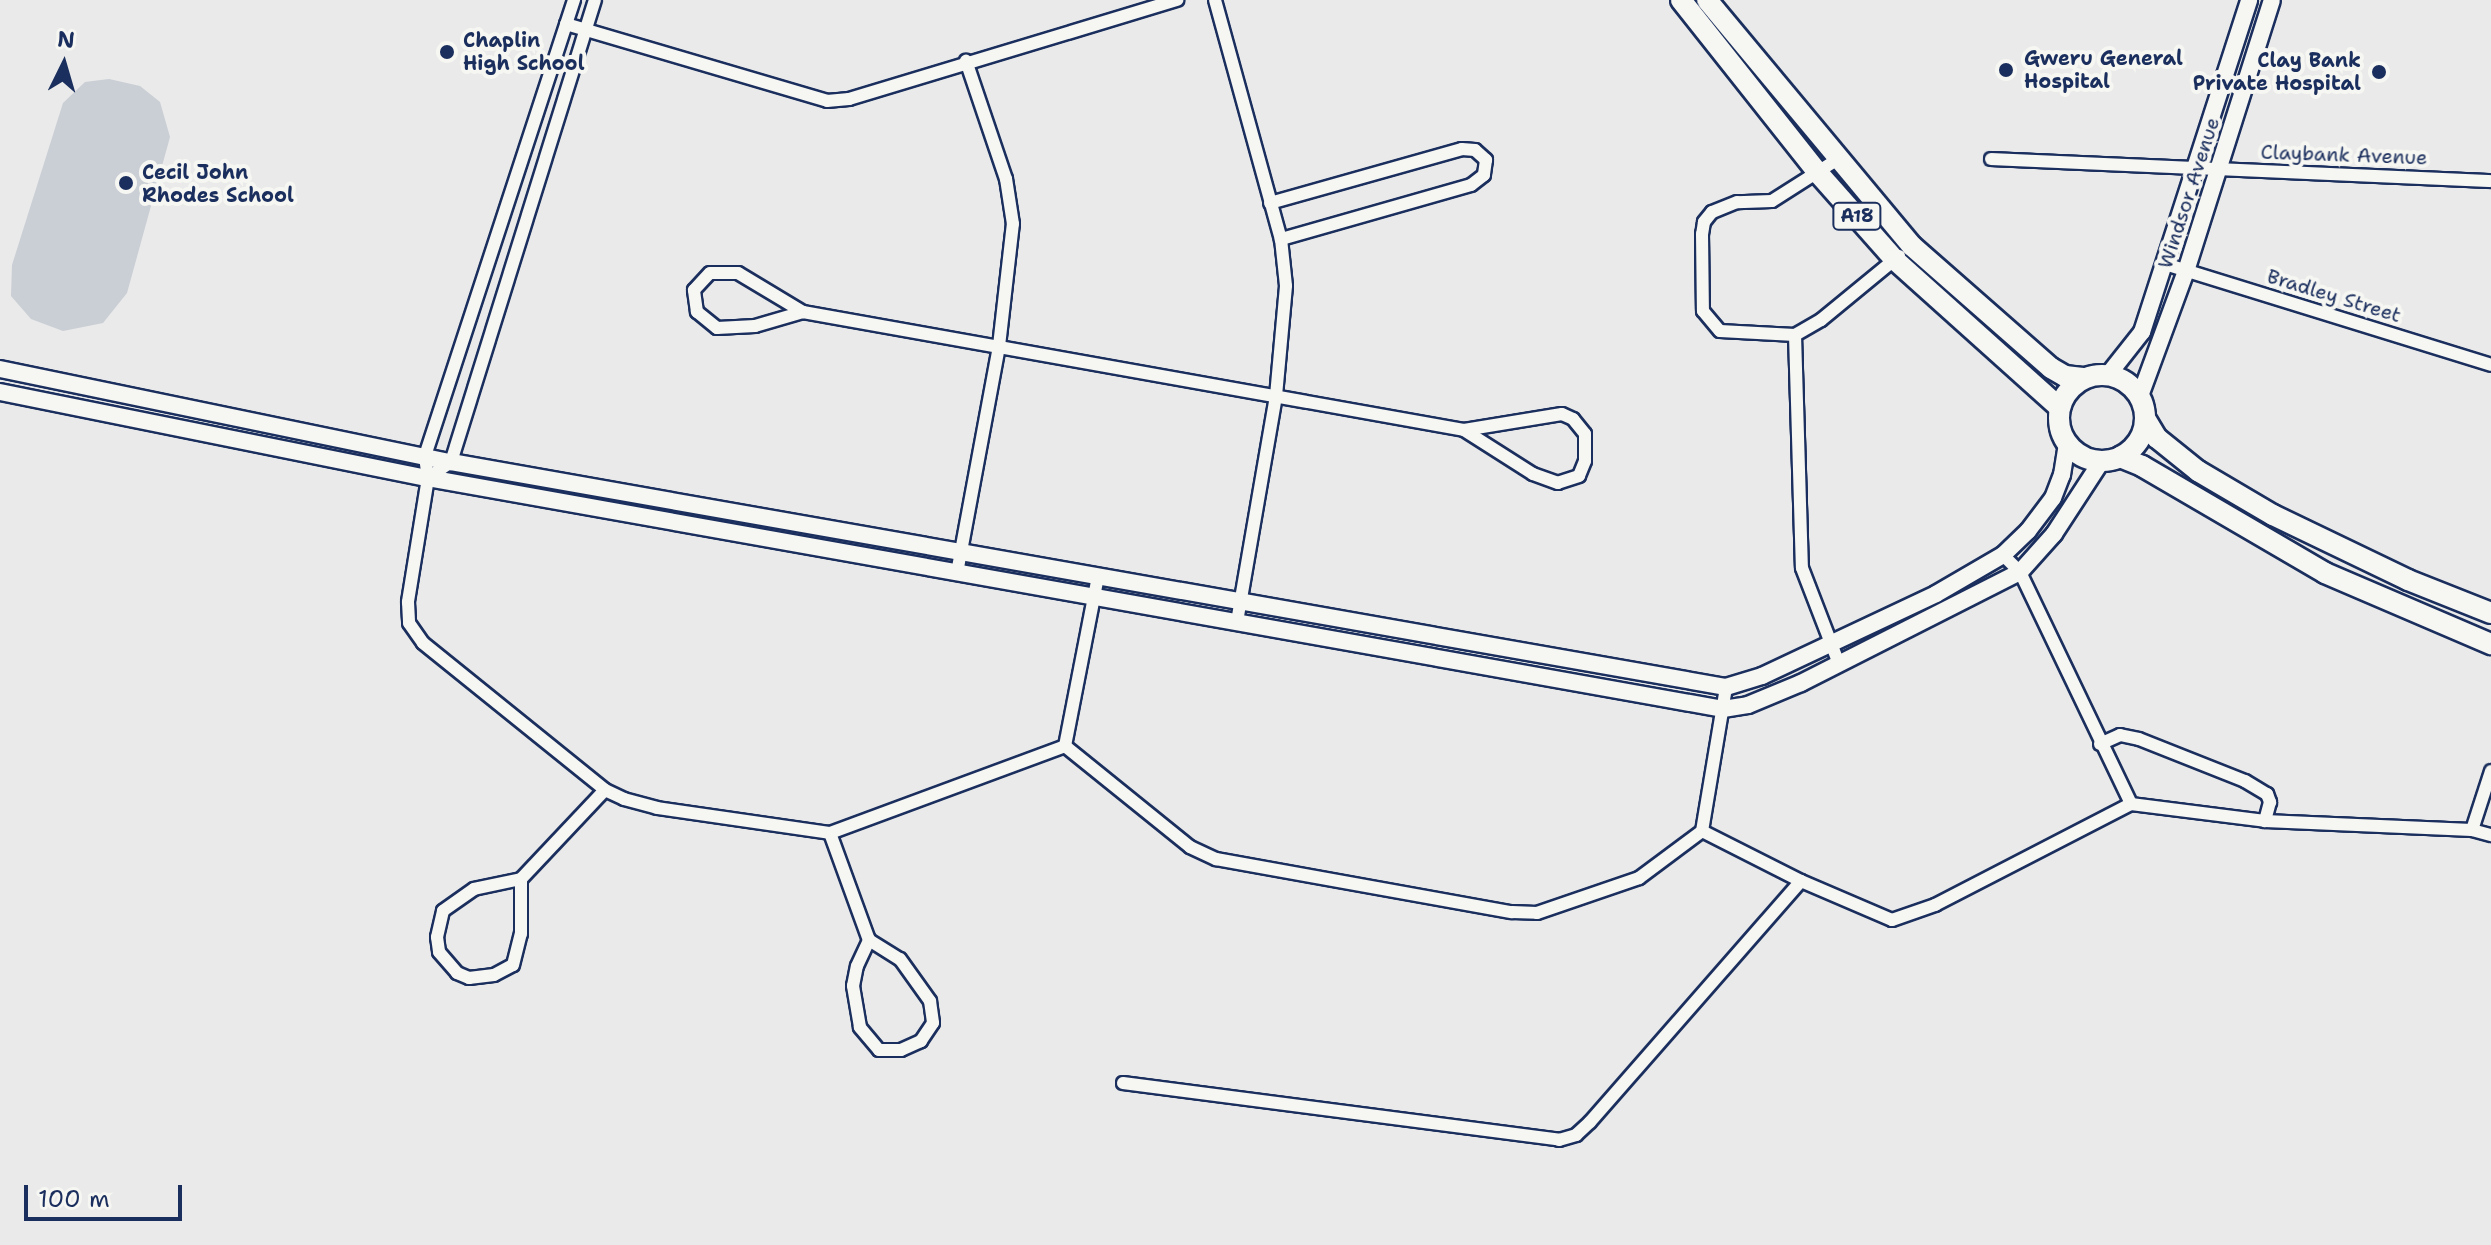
<!DOCTYPE html>
<html>
<head>
<meta charset="utf-8">
<style>
  body { margin:0 }
  #map { position:relative; width:2491px; height:1245px; overflow:hidden; background:#e9eae9; font-family:"Shantell Sans",sans-serif }
  div>[style] { position:absolute }
  .green>* { inset:0; background:#caced5 }
  .roads { filter:drop-shadow(2px 0 #1b2f5e) drop-shadow(-2px 0 #1b2f5e) drop-shadow(0 2px #1b2f5e) drop-shadow(0 -2px #1b2f5e) }
  .minor>* { height:12px; margin:-6px; padding:0 6px; transform-origin:6px; border-radius:6px; background:#f6f6f2 }
  .secondary>* { height:16px; margin:-8px; padding:0 8px; transform-origin:8px; border-radius:8px; background:#f6f6f2 }
  .trunk>* { height:20px; margin:-10px; padding:0 10px; transform-origin:10px; border-radius:10px; background:#f6f6f2 }
  .trunk>.ring { margin:-10px; padding:0; box-sizing:content-box; background:none; border:20px solid #f6f6f2; border-radius:50% }
  .dots>* { width:22px; height:22px; translate:-50% -50%; box-sizing:border-box; border:4px solid #f6f6f2; border-radius:50% }
  span { translate:-50% -50%; white-space:nowrap; text-align:center; line-height:1.15; -webkit-text-stroke:8px #f6f6f2; paint-order:stroke }
  .shield-label span { padding:2px 6px; background:#f6f6f2; border:2px solid; border-radius:6px; -webkit-text-stroke-width:0 }
  .shield-label { font-size:18px; color:#1b2f5e; font-weight:700 }
  .poi-label { font-size:20px; color:#1b2f5e; font-weight:700 }
  .left { translate:0 -50%; text-align:left }
  .right { translate:-100% -50%; text-align:right }
  .street-label { font-size:20px; color:#1b2f5e }
  .north { position:absolute; left:24px; top:24px; width:80px; height:80px; -webkit-text-stroke:6px #f6f6f2; paint-order:stroke; rotate:5deg; font-size:22px; font-weight:700; line-height:32px; text-align:center; color:#1b2f5e }
  .north::after { content:''; display:block; margin:auto; width:28px; height:36px; background:#1b2f5e; clip-path:polygon(50% 0,100% 100%,50% 72%,0 100%) }
  .scale { position:absolute; left:24px; top:1185px; width:158px; height:36px; box-sizing:border-box; border:4px solid #1b2f5e; border-top:0; padding-left:10px; font-size:24px; line-height:28px; white-space:nowrap; color:#1b2f5e; -webkit-text-stroke:6px #f6f6f2; paint-order:stroke }
</style>
</head>
<body>
<div id="map">
  <div class="green">
    <i style="clip-path:polygon(109px 79px,140px 86px,160px 102px,170px 137px,127px 293px,103px 323px,63px 331px,31px 319px,11px 296px,12px 265px,63px 103px,85px 82px)"></i>
  </div>
  <div class="roads">
    <div class="minor">
      <i style="left:574px;top:0;width:481px;rotate:108.1deg"></i>
      <i style="left:425px;top:457px;width:21px;rotate:82deg"></i>
      <i style="left:428px;top:478px;width:126px;rotate:99.2deg"></i>
      <i style="left:408px;top:602px;width:21px;rotate:87deg"></i>
      <i style="left:409px;top:623px;width:24px;rotate:55deg"></i>
      <i style="left:423px;top:643px;width:234px;rotate:38.9deg"></i>
      <i style="left:605px;top:790px;width:21px;rotate:25deg"></i>
      <i style="left:624px;top:799px;width:34px;rotate:15deg"></i>
      <i style="left:657px;top:808px;width:175px;rotate:8.2deg"></i>
      <i style="left:830px;top:833px;width:251px;rotate:-20.3deg"></i>
      <i style="left:1065px;top:746px;width:173px;rotate:-79deg"></i>
      <i style="left:1215px;top:0;width:248px;rotate:74.6deg"></i>
      <i style="left:1281px;top:239px;width:47px;rotate:83.9deg"></i>
      <i style="left:1286px;top:286px;width:110px;rotate:95.2deg"></i>
      <i style="left:1276px;top:396px;width:228px;rotate:99.8deg"></i>
      <i style="left:566px;top:24px;width:272px;rotate:16.4deg"></i>
      <i style="left:827px;top:101px;width:22px;rotate:-5deg"></i>
      <i style="left:849px;top:99px;width:343px;rotate:-16.8deg"></i>
      <i style="left:1838px;top:159px;width:78px;rotate:147.5deg"></i>
      <i style="left:1772px;top:201px;width:35px;rotate:178deg"></i>
      <i style="left:1737px;top:202px;width:27px;rotate:158deg"></i>
      <i style="left:1712px;top:212px;width:13px;rotate:129deg"></i>
      <i style="left:1704px;top:222px;width:12px;rotate:99deg"></i>
      <i style="left:1702px;top:234px;width:77px;rotate:89.3deg"></i>
      <i style="left:1703px;top:311px;width:26px;rotate:50deg"></i>
      <i style="left:1720px;top:331px;width:75px;rotate:3.1deg"></i>
      <i style="left:1795px;top:335px;width:30px;rotate:-30deg"></i>
      <i style="left:1821px;top:320px;width:101px;rotate:-39.4deg"></i>
      <i style="left:1991px;top:159px;width:500px;rotate:2.52deg"></i>
      <i style="left:1270px;top:203px;width:199px;rotate:-15.7deg"></i>
      <i style="left:1462px;top:149px;width:13px;rotate:4deg"></i>
      <i style="left:1475px;top:150px;width:15px;rotate:42deg"></i>
      <i style="left:1486px;top:160px;width:15px;rotate:98deg"></i>
      <i style="left:1484px;top:175px;width:16px;rotate:142deg"></i>
      <i style="left:1471px;top:185px;width:198px;rotate:164.1deg"></i>
      <i style="left:2165px;top:264px;width:341px;rotate:17.2deg"></i>
      <i style="left:803px;top:312px;width:50px;rotate:163.7deg"></i>
      <i style="left:755px;top:326px;width:38px;rotate:177deg"></i>
      <i style="left:717px;top:328px;width:26px;rotate:-141deg"></i>
      <i style="left:697px;top:312px;width:22px;rotate:-98deg"></i>
      <i style="left:694px;top:290px;width:23px;rotate:-47deg"></i>
      <i style="left:710px;top:273px;width:28px"></i>
      <i style="left:738px;top:273px;width:76px;rotate:31deg"></i>
      <i style="left:803px;top:312px;width:671px;rotate:10.12deg"></i>
      <i style="left:1464px;top:430px;width:99px;rotate:-9.3deg"></i>
      <i style="left:1562px;top:414px;width:12px;rotate:24deg"></i>
      <i style="left:1573px;top:419px;width:19px;rotate:51deg"></i>
      <i style="left:1585px;top:434px;width:27px;rotate:90deg"></i>
      <i style="left:1585px;top:461px;width:16px;rotate:112deg"></i>
      <i style="left:1579px;top:476px;width:22px;rotate:162deg"></i>
      <i style="left:1558px;top:483px;width:27px;rotate:-160deg"></i>
      <i style="left:1533px;top:474px;width:82px;rotate:-147.5deg"></i>
      <i style="left:1795px;top:335px;width:233px;rotate:88.3deg"></i>
      <i style="left:1802px;top:568px;width:103px;rotate:68.9deg"></i>
      <i style="left:428px;top:478px;width:28px;rotate:-35deg"></i>
      <i style="left:451px;top:462px;width:484px;rotate:-72.7deg"></i>
      <i style="left:2003px;top:555px;width:24px;rotate:45deg"></i>
      <i style="left:2020px;top:572px;width:257px;rotate:64.4deg"></i>
      <i style="left:957px;top:573px;width:231px;rotate:-79.5deg"></i>
      <i style="left:999px;top:346px;width:123px;rotate:-83.5deg"></i>
      <i style="left:1013px;top:224px;width:46px;rotate:-98.8deg"></i>
      <i style="left:1006px;top:179px;width:125px;rotate:-108.7deg"></i>
      <i style="left:2100px;top:744px;width:22px;rotate:-24deg"></i>
      <i style="left:2120px;top:735px;width:19px;rotate:12deg"></i>
      <i style="left:2139px;top:739px;width:114px;rotate:21.6deg"></i>
      <i style="left:2245px;top:781px;width:26px;rotate:31deg"></i>
      <i style="left:2267px;top:794px;width:9px;rotate:69deg"></i>
      <i style="left:2270px;top:802px;width:20px;rotate:105deg"></i>
      <i style="left:1065px;top:746px;width:161px;rotate:38.9deg"></i>
      <i style="left:1190px;top:847px;width:29px;rotate:25deg"></i>
      <i style="left:1216px;top:859px;width:301px;rotate:10.2deg"></i>
      <i style="left:1512px;top:912px;width:25px;rotate:2deg"></i>
      <i style="left:1537px;top:913px;width:108px;rotate:-18.9deg"></i>
      <i style="left:1639px;top:878px;width:79px;rotate:-36.7deg"></i>
      <i style="left:1702px;top:831px;width:146px;rotate:-80.5deg"></i>
      <i style="left:2472px;top:830px;width:62px;rotate:-72.1deg"></i>
      <i style="left:1702px;top:831px;width:111px;rotate:26.8deg"></i>
      <i style="left:1801px;top:881px;width:99px;rotate:23.2deg"></i>
      <i style="left:1892px;top:920px;width:46px;rotate:-19.2deg"></i>
      <i style="left:1935px;top:905px;width:220px;rotate:-27.3deg"></i>
      <i style="left:2131px;top:804px;width:135px;rotate:7.2deg"></i>
      <i style="left:2265px;top:821px;width:207px;rotate:2.5deg"></i>
      <i style="left:2472px;top:830px;width:20px;rotate:15deg"></i>
      <i style="left:830px;top:833px;width:114px;rotate:70deg"></i>
      <i style="left:869px;top:940px;width:36px;rotate:32deg"></i>
      <i style="left:900px;top:959px;width:52px;rotate:54.5deg"></i>
      <i style="left:930px;top:1001px;width:22px;rotate:82deg"></i>
      <i style="left:933px;top:1023px;width:22px;rotate:124deg"></i>
      <i style="left:921px;top:1041px;width:22px;rotate:156deg"></i>
      <i style="left:901px;top:1050px;width:22px;rotate:180deg"></i>
      <i style="left:879px;top:1050px;width:30px;rotate:-130deg"></i>
      <i style="left:860px;top:1027px;width:42px;rotate:-99.7deg"></i>
      <i style="left:853px;top:986px;width:20px;rotate:-79deg"></i>
      <i style="left:857px;top:966px;width:29px;rotate:-65deg"></i>
      <i style="left:521px;top:879px;width:48px;rotate:168deg"></i>
      <i style="left:474px;top:889px;width:38px;rotate:145deg"></i>
      <i style="left:443px;top:911px;width:27px;rotate:103deg"></i>
      <i style="left:437px;top:937px;width:15px;rotate:82deg"></i>
      <i style="left:439px;top:952px;width:28px;rotate:49deg"></i>
      <i style="left:457px;top:973px;width:13px;rotate:23deg"></i>
      <i style="left:469px;top:978px;width:25px;rotate:-7deg"></i>
      <i style="left:494px;top:975px;width:21px;rotate:-28deg"></i>
      <i style="left:513px;top:965px;width:32px;rotate:-76deg"></i>
      <i style="left:521px;top:934px;width:55px;rotate:-90deg"></i>
      <i style="left:521px;top:879px;width:122px;rotate:-46.7deg"></i>
      <i style="left:1123px;top:1083px;width:440px;rotate:7.4deg"></i>
      <i style="left:1559px;top:1140px;width:18px;rotate:-16deg"></i>
      <i style="left:1576px;top:1135px;width:19px;rotate:-43deg"></i>
      <i style="left:1590px;top:1122px;width:320px;rotate:-48.8deg"></i>
    </div>
    <div class="secondary">
      <i style="left:0;top:369px;width:460px;rotate:11.7deg"></i>
      <i style="left:451px;top:462px;width:1295px;rotate:10.01deg"></i>
      <i style="left:1726px;top:687px;width:38px;rotate:-17deg"></i>
      <i style="left:1762px;top:676px;width:192px;rotate:-25.2deg"></i>
      <i style="left:1936px;top:594px;width:78px;rotate:-30.2deg"></i>
      <i style="left:2003px;top:555px;width:35px;rotate:-44deg"></i>
      <i style="left:2028px;top:531px;width:41px;rotate:-52.9deg"></i>
      <i style="left:2053px;top:498px;width:25px;rotate:-69deg"></i>
      <i style="left:2062px;top:475px;width:31px;rotate:-81deg"></i>
      <i style="left:2108px;top:375px;width:55px;rotate:-51.7deg"></i>
      <i style="left:2142px;top:332px;width:349px;rotate:-72.1deg"></i>
      <i style="left:0;top:392px;width:437px;rotate:11.4deg"></i>
      <i style="left:428px;top:478px;width:1315px;rotate:10.11deg"></i>
      <i style="left:1723px;top:709px;width:25px;rotate:-9deg"></i>
      <i style="left:1748px;top:705px;width:57px;rotate:-22.5deg"></i>
      <i style="left:1801px;top:683px;width:246px;rotate:-26.9deg"></i>
      <i style="left:2020px;top:572px;width:51px;rotate:-48.2deg"></i>
      <i style="left:2054px;top:534px;width:86px;rotate:-56.9deg"></i>
      <i style="left:2140px;top:396px;width:133px;rotate:-69.8deg"></i>
      <i style="left:2186px;top:271px;width:284px;rotate:-72.4deg"></i>
    </div>
    <div class="trunk">
      <i style="left:1681px;top:0;width:222px;rotate:51.6deg"></i>
      <i style="left:1819px;top:174px;width:115px;rotate:48.5deg"></i>
      <i style="left:1895px;top:260px;width:220px;rotate:41.9deg"></i>
      <i style="left:1707px;top:0;width:320px;rotate:50.2deg"></i>
      <i style="left:1912px;top:246px;width:185px;rotate:41.3deg"></i>
      <i style="left:2051px;top:368px;width:16px;rotate:30deg"></i>
      <i style="left:2065px;top:376px;width:18px;rotate:6deg"></i>
      <i class="ring" style="left:2059px;top:375px;width:66px;height:66px"></i>
      <i style="left:2146px;top:420px;width:21px;rotate:59deg"></i>
      <i style="left:2157px;top:438px;width:53px;rotate:38.8deg"></i>
      <i style="left:2198px;top:471px;width:87px;rotate:30.4deg"></i>
      <i style="left:2273px;top:515px;width:150px;rotate:25.7deg"></i>
      <i style="left:2408px;top:580px;width:89px;rotate:21.7deg"></i>
      <i style="left:2120px;top:457px;width:24px;rotate:22deg"></i>
      <i style="left:2142px;top:466px;width:212px;rotate:30.3deg"></i>
      <i style="left:2325px;top:573px;width:181px;rotate:23.2deg"></i>
    </div>
  </div>
  <div class="dots">
    <i style="left:447px;top:52px;background:#1b2f5e"></i>
    <i style="left:2006px;top:70px;background:#1b2f5e"></i>
    <i style="left:2379px;top:72px;background:#1b2f5e"></i>
    <i style="left:126px;top:183px;background:#1b2f5e"></i>
  </div>
  <div class="shield-label">
    <span style="left:1857px;top:216px">A18</span>
  </div>
  <div class="poi-label">
    <span class="left" style="left:463px;top:52px">Chaplin<br>High School</span>
    <span class="left" style="left:2024px;top:70px">Gweru General<br>Hospital</span>
    <span class="right" style="left:2361px;top:72px">Clay Bank<br>Private Hospital</span>
    <span class="left" style="left:142px;top:184px">Cecil John<br>Rhodes School</span>
  </div>
  <div class="street-label">
    <span style="left:2344px;top:155px;rotate:2deg">Claybank Avenue</span>
    <span style="left:2189px;top:193px;rotate:-72deg">Windsor Avenue</span>
    <span style="left:2334px;top:296px;rotate:17deg">Bradley Street</span>
  </div>
  <div class="north">N</div>
  <div class="scale">100 m</div>
</div>
</body>
</html>
